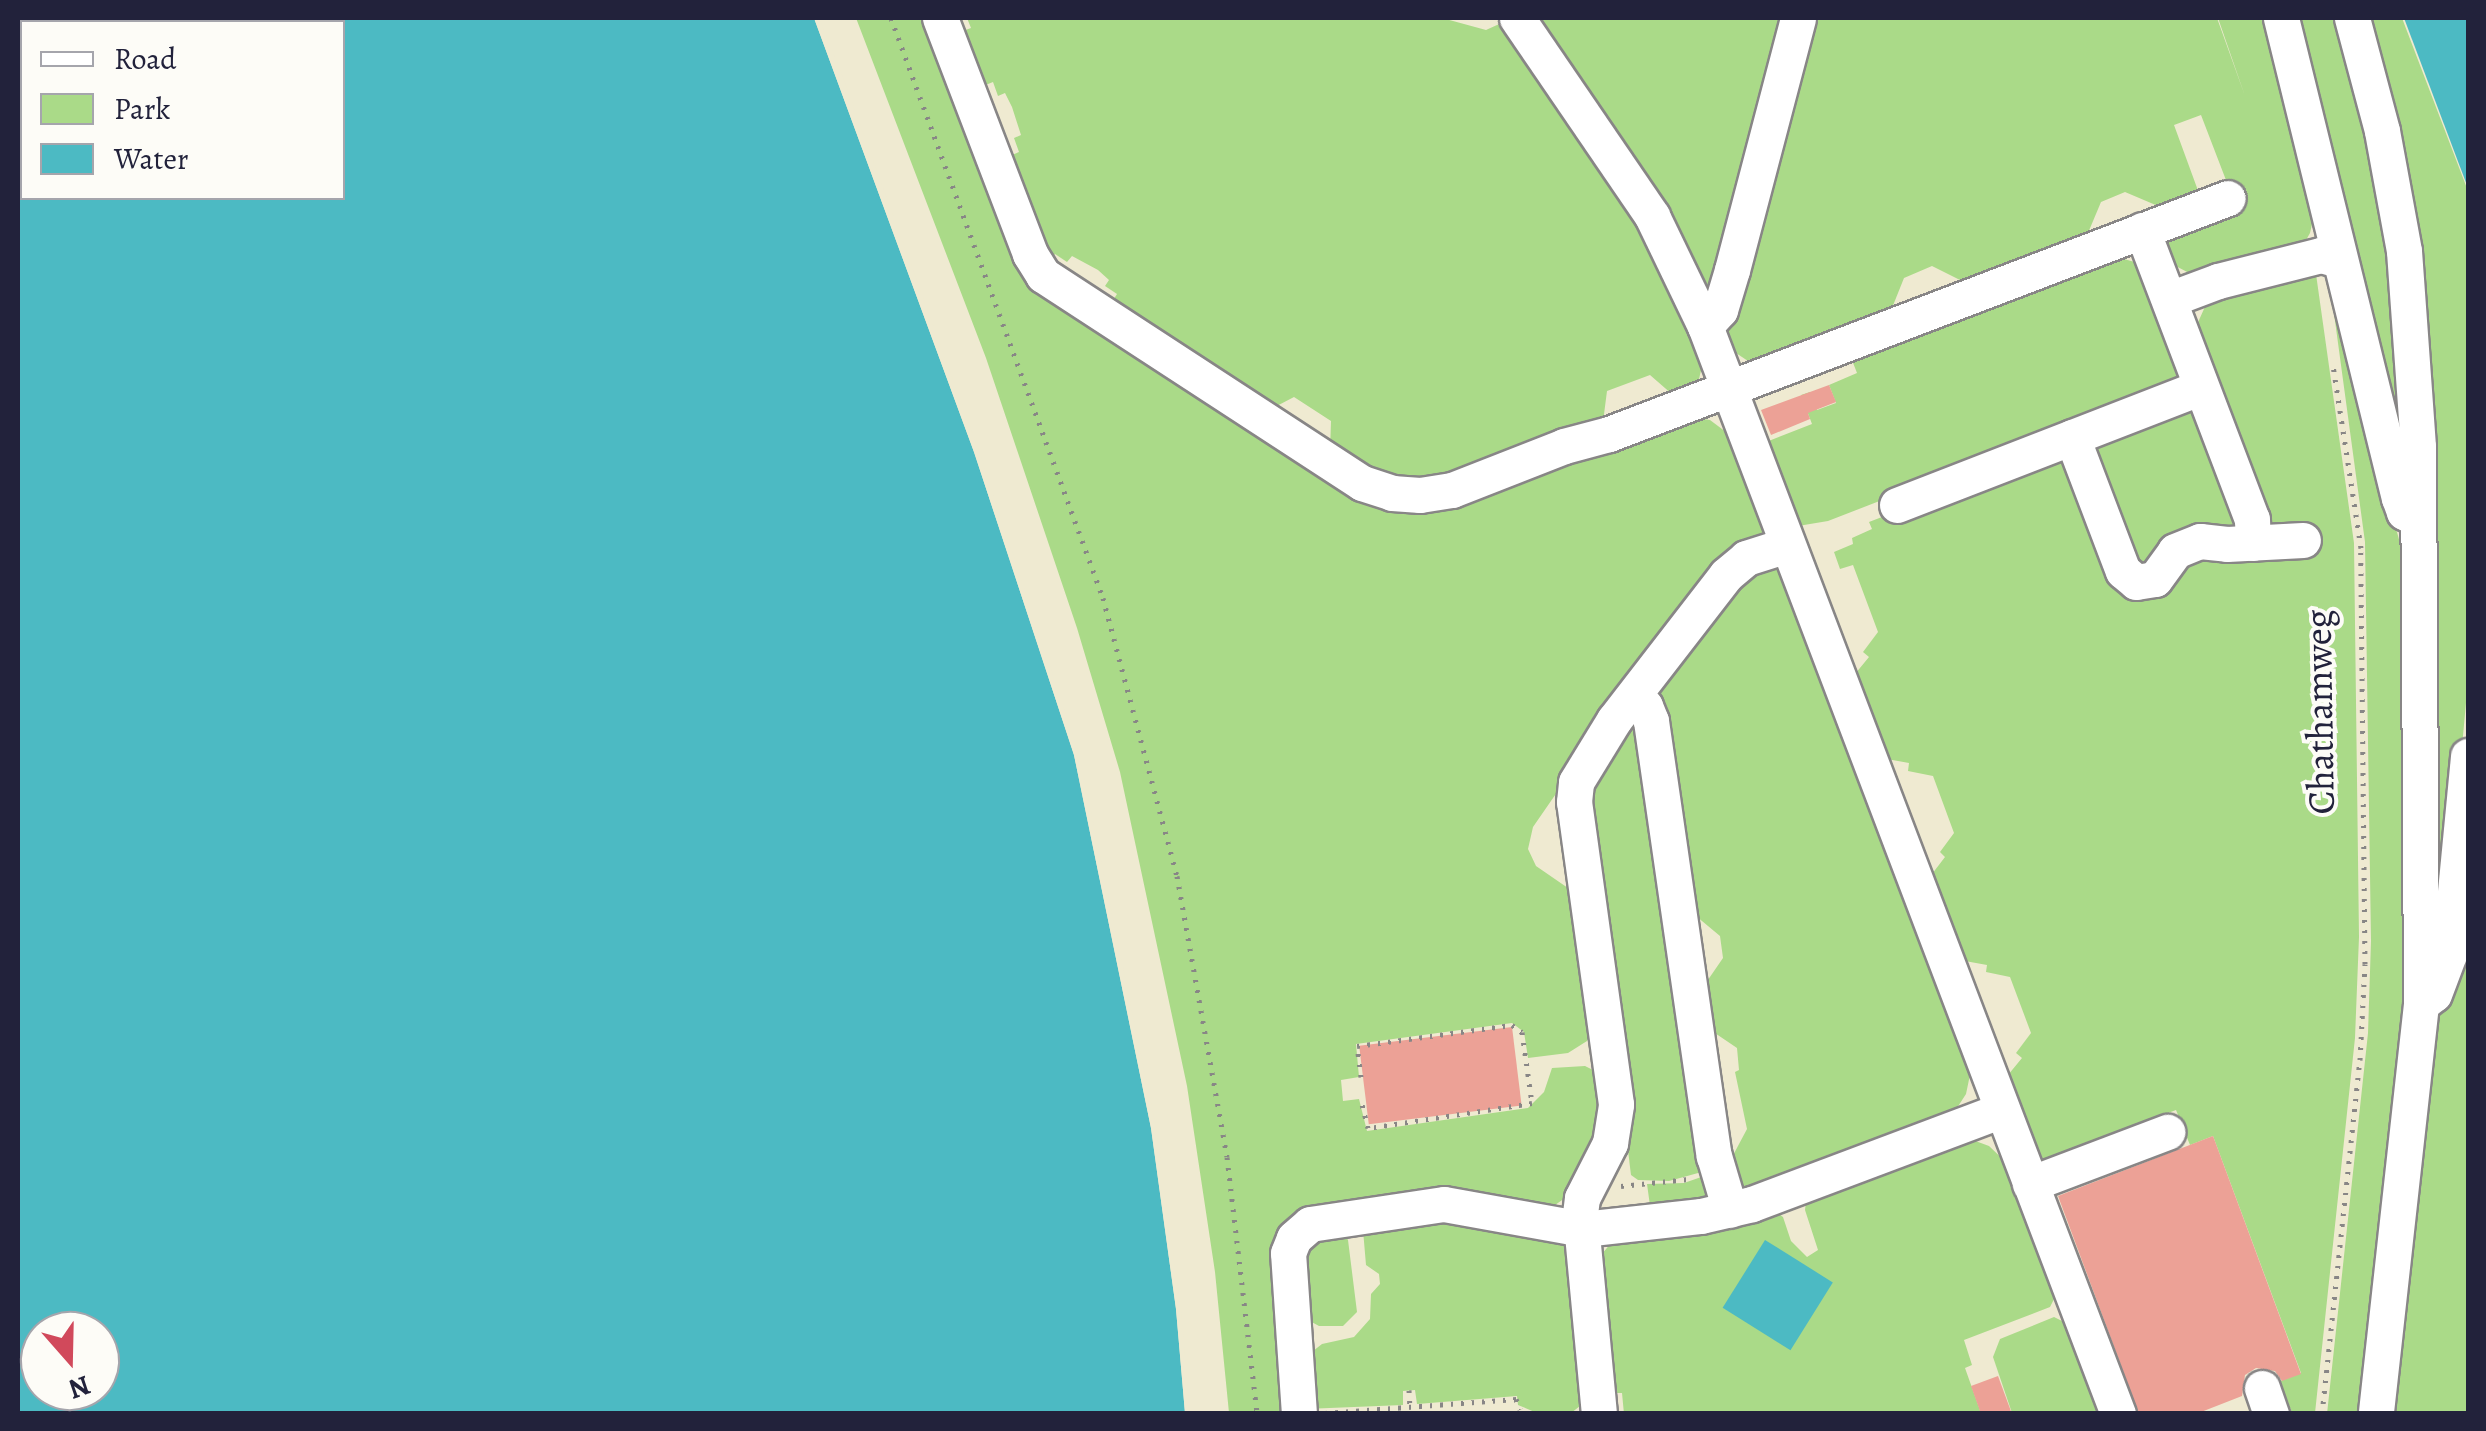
<!DOCTYPE html>
<html>
<head>
<meta charset="utf-8">
<style>
  body { margin:0 }
  #map { position:relative; width:2486px; height:1431px; overflow:hidden; background:#efead1; font-family:Alegreya,serif }
  div>[style] { position:absolute }
  .green>* { inset:0; background:#aada88 }
  .water>* { inset:0; background:#4cbac3; transform-origin:0 0 }
  .pier>* { inset:0; background:#efead1 }
  .building>* { inset:0; background:#eca196; transform-origin:0 0 }
  .path>* { height:5px; margin-top:-2.5px; transform-origin:0; background:repeating-linear-gradient(90deg,#888686 0 2.5px,transparent 0 10.5px) }
  .roads { filter:drop-shadow(2px 0 #888686) drop-shadow(-2px 0 #888686) drop-shadow(0 2px #888686) drop-shadow(0 -2px #888686) }
  .minor>* { height:35px; margin:-17.5px; padding:0 17.5px; transform-origin:17.5px; border-radius:17.5px; background:#fff }
  span { translate:-50% -50%; white-space:nowrap; text-align:center; line-height:1.15; -webkit-text-stroke:8px #fdfcf7; paint-order:stroke }
  .street-label { font-size:38px; color:#22223b }
  .frame { position:absolute; inset:0; border:20px solid #22223b; pointer-events:none }
  .legend { position:absolute; left:20px; top:20px; width:325px; height:180px; box-sizing:border-box; background:#fdfcf7; border:2px solid #a5a5ac; margin:0; padding:12px 18px; list-style:none; font-size:30px; color:#22223b }
  .legend li { display:flex; align-items:center; gap:20px; height:50px }
  .legend b { width:50px; border:2px solid #a5a5ac }
  .north { position:absolute; left:20px; top:1311px; width:100px; height:100px; box-sizing:border-box; background:#fdfcf7; border:2px solid #a5a5ac; border-radius:50%; rotate:160deg; font-size:28px; font-weight:700; line-height:40px; text-align:center; color:#22223b }
  .north::after { content:''; display:block; margin:auto; width:35px; height:45px; background:#d1495b; clip-path:polygon(50% 0,100% 100%,50% 72%,0 100%) }
</style>
</head>
<body>
<div id="map">
  <div class="green">
    <i style="clip-path:polygon(856px 18px,925px 18px,1022px 252px,1371px 493px,1690px 417px,1710px 420px,1730px 435px,1765px 521px,1763px 532px,1571px 772px,1533px 827px,1528px 849px,1536px 866px,1581px 897px,1591px 1033px,1587px 1041px,1568px 1053px,1528px 1058px,1524px 1032px,1512px 1023px,1356px 1044px,1359px 1077px,1341px 1080px,1343px 1101px,1359px 1099px,1367px 1131px,1528px 1108px,1544px 1092px,1552px 1068px,1585px 1066px,1595px 1071px,1605px 1124px,1572px 1193px,1548px 1210px,1299px 1222px,1292px 1413px,1229px 1413px,1215px 1272px,1187px 1086px,1120px 772px,1077px 628px,986px 358px)"></i>
    <i style="clip-path:polygon(967px 18px,1442px 18px,1486px 30px,1508px 20px,1645px 217px,1703px 362px,1699px 379px,1693px 387px,1673px 395px,1650px 375px,1607px 391px,1603px 422px,1421px 489px,1330px 451px,1331px 421px,1294px 397px,1267px 411px,1107px 310px,1117px 294px,1105px 286px,1109px 280px,1098px 270px,1072px 256px,1067px 262px,1055px 254px,1046px 268px,1000px 160px,1019px 152px,1014px 138px,1021px 135px,1012px 107px,1005px 93px,998px 96px,993px 82px,973px 90px,952px 35px,971px 28px)"></i>
    <i style="clip-path:polygon(1525px 18px,1791px 18px,1714px 303px)"></i>
    <i style="clip-path:polygon(1805px 18px,2217px 18px,2245px 96px,2218px 18px,2265px 18px,2315px 211px,2310px 233px,2305px 242px,2191px 274px,2170px 263px,2157px 237px,2208px 218px,2211px 224px,2239px 214px,2201px 115px,2174px 125px,2200px 196px,2158px 206px,2125px 192px,2101px 202px,2088px 233px,1962px 281px,1932px 266px,1904px 278px,1892px 308px,1759px 362px,1748px 361px,1733px 351px,1724px 330px)"></i>
    <i style="clip-path:polygon(2286px 18px,2339px 18px,2382px 191px,2406px 461px)"></i>
    <i style="clip-path:polygon(2364px 18px,2402px 18px,2468px 191px,2468px 681px,2445px 933px,2438px 945px,2429px 427px)"></i>
    <i style="clip-path:polygon(2117px 257px,2138px 263px,2178px 373px,2171px 388px,1828px 521px,1792px 527px,1761px 444px,1812px 424px,1801px 395px,1810px 392px,1817px 410px,1836px 403px,1829px 385px,1857px 373px,1850px 355px)"></i>
    <i style="clip-path:polygon(2306px 272px,2316px 274px,2354px 543px,2359px 937px,2355px 1038px,2315px 1413px,2292px 1413px,2280px 1381px,2301px 1373px,2213px 1136px,2190px 1145px,2176px 1110px,2034px 1163px,2008px 1075px,2022px 1058px,2016px 1053px,2031px 1033px,2010px 977px,1986px 972px,1987px 965px,1965px 961px,1932px 874px,1945px 857px,1940px 852px,1954px 833px,1933px 776px,1908px 771px,1909px 763px,1887px 759px,1855px 674px,1869px 657px,1863px 652px,1878px 632px,1853px 565px,1840px 569px,1834px 552px,1853px 544px,1852px 538px,1872px 529px,1869px 522px,2053px 451px,2063px 451px,2114px 569px,2170px 573px,2273px 526px,2195px 329px,2208px 300px)"></i>
    <i style="clip-path:polygon(2330px 284px,2404px 558px,2410px 962px,2364px 1413px,2327px 1414px,2368px 1033px,2371px 941px,2365px 542px)"></i>
    <i style="clip-path:polygon(2193px 398px,2237px 527px,2139px 576px,2087px 458px,2092px 438px)"></i>
    <i style="clip-path:polygon(1772px 567px,1783px 573px,1971px 1070px,1966px 1094px,1955px 1111px,1746px 1195px,1730px 1161px,1747px 1129px,1735px 1072px,1739px 1070px,1737px 1048px,1706px 1027px,1701px 990px,1723px 958px,1720px 936px,1690px 911px,1656px 695px,1734px 581px)"></i>
    <i style="clip-path:polygon(1636px 720px,1709px 1170px,1669px 1181px,1638px 1180px,1631px 1175px,1583px 781px)"></i>
    <i style="clip-path:polygon(2468px 843px,2468px 1413px,2387px 1414px,2429px 1047px,2457px 955px)"></i>
    <i style="clip-path:polygon(1970px 1139px,1989px 1146px,2011px 1167px,2057px 1293px,2050px 1307px,1964px 1340px,1972px 1365px,1965px 1368px,1981px 1413px,1624px 1414px,1622px 1393px,1614px 1393px,1601px 1255px,1612px 1242px,1770px 1208px,1783px 1217px,1791px 1241px,1807px 1257px,1818px 1250px,1805px 1210px,1807px 1193px)"></i>
    <i style="clip-path:polygon(1710px 1174px,1707px 1204px,1651px 1213px,1647px 1184px,1684px 1183px)"></i>
    <i style="clip-path:polygon(1445px 1211px,1548px 1228px,1575px 1252px,1585px 1398px,1580px 1406px,1571px 1413px,1537px 1413px,1518px 1405px,1517px 1396px,1417px 1404px,1415px 1390px,1403px 1391px,1403px 1405px,1305px 1409px,1308px 1355px,1322px 1344px,1354px 1337px,1370px 1319px,1371px 1294px,1380px 1284px,1379px 1274px,1366px 1265px,1363px 1230px)"></i>
    <i style="clip-path:polygon(1342px 1230px,1348px 1240px,1357px 1312px,1343px 1326px,1319px 1326px,1308px 1320px,1297px 1248px)"></i>
    <i style="clip-path:polygon(2054px 1317px,2068px 1324px,2105px 1413px,2012px 1413px,1993px 1357px,2000px 1339px)"></i>
  </div>
  <div class="water">
    <i style="clip-path:polygon(evenodd,18px 18px,814px 18px,974px 452px,1074px 755px,1151px 1128px,1176px 1309px,1185px 1413px,18px 1413px,18px 18px,22px 22px,342px 22px,342px 198px,22px 198px,22px 22px,18px 18px,40px 1331px,100px 1331px,100px 1391px,40px 1391px,40px 1331px)"></i>
    <i style="clip-path:polygon(2404px 18px,2468px 18px,2468px 188px)"></i>
    <i style="left:1765px;top:1240px;width:80px;height:80px;rotate:32deg"></i>
  </div>
  <div class="pier">
    <i style="clip-path:polygon(814px 18px,819px 18px,841px 72px,979px 451px,1079px 754px,1156px 1127px,1181px 1309px,1190px 1414px,1185px 1413px,1176px 1309px,1151px 1128px,1074px 755px,974px 452px)"></i>
  </div>
  <div class="building">
    <i style="clip-path:polygon(1829px 385px,1836px 402px,1808px 413px,1810px 419px,1771px 435px,1761px 410px)"></i>
    <i style="left:1512px;top:1027px;width:79px;height:154px;rotate:83deg"></i>
    <i style="clip-path:polygon(2213px 1136px,2301px 1374px,2282px 1381px,2275px 1371px,2256px 1368px,2245px 1375px,2242px 1396px,2196px 1414px,2139px 1414px,2058px 1196px)"></i>
    <i style="clip-path:polygon(1998px 1376px,2012px 1414px,1981px 1414px,1971px 1386px)"></i>
  </div>
  <div class="path">
    <i style="left:891px;top:18px;width:618px;rotate:69.92deg"></i>
    <i style="left:1103px;top:598px;width:288px;rotate:75.1deg"></i>
    <i style="left:1177px;top:876px;width:285px;rotate:79.9deg"></i>
    <i style="left:1227px;top:1157px;width:259px;rotate:83.3deg"></i>
    <i style="left:1361px;top:1077px;width:31px;rotate:-97deg"></i>
    <i style="left:1357px;top:1046px;width:156px;rotate:-7.7deg"></i>
    <i style="left:1512px;top:1025px;width:12px;rotate:35deg"></i>
    <i style="left:1522px;top:1032px;width:72px;rotate:82deg"></i>
    <i style="left:1532px;top:1103px;width:166px;rotate:171.3deg"></i>
    <i style="left:1368px;top:1128px;width:30px;rotate:-104deg"></i>
    <i style="left:1621px;top:1186px;width:68px;rotate:-5.9deg"></i>
    <i style="left:1409px;top:1390px;width:17px;rotate:87deg"></i>
    <i style="left:1325px;top:1413px;width:192px;rotate:-4.2deg"></i>
    <i style="left:1516px;top:1399px;width:11px;rotate:68deg"></i>
    <i style="left:2322px;top:1414px;width:356px;rotate:-83.9deg"></i>
    <i style="left:2360px;top:1060px;width:96px;rotate:-87deg"></i>
    <i style="left:2365px;top:964px;width:416px;rotate:-90.6deg"></i>
    <i style="left:2361px;top:548px;width:186px;rotate:-98.7deg"></i>
  </div>
  <div class="roads">
    <div class="minor">
      <i style="left:940px;top:18px;width:253px;rotate:69.1deg"></i>
      <i style="left:1030px;top:254px;width:25px;rotate:58deg"></i>
      <i style="left:1043px;top:275px;width:381px;rotate:33.1deg"></i>
      <i style="left:1362px;top:483px;width:32px;rotate:18deg"></i>
      <i style="left:1392px;top:493px;width:28px;rotate:4deg"></i>
      <i style="left:1420px;top:495px;width:32px;rotate:-9deg"></i>
      <i style="left:1452px;top:490px;width:120px;rotate:-21.4deg"></i>
      <i style="left:1564px;top:446px;width:47px;rotate:-14.9deg"></i>
      <i style="left:1609px;top:434px;width:662px;rotate:-20.87deg"></i>
      <i style="left:1517px;top:18px;width:240px;rotate:55.7deg"></i>
      <i style="left:1652px;top:216px;width:122px;rotate:64.3deg"></i>
      <i style="left:1705px;top:326px;width:1164px;rotate:69.21deg"></i>
      <i style="left:2281px;top:18px;width:494px;rotate:76.2deg"></i>
      <i style="left:2399px;top:498px;width:15px;rotate:70deg"></i>
      <i style="left:2404px;top:512px;width:9px;rotate:27deg"></i>
      <i style="left:2352px;top:18px;width:117px;rotate:75.1deg"></i>
      <i style="left:2382px;top:131px;width:122px;rotate:79.6deg"></i>
      <i style="left:2404px;top:251px;width:196px;rotate:85.9deg"></i>
      <i style="left:2418px;top:447px;width:557px;rotate:89.69deg"></i>
      <i style="left:2421px;top:1004px;width:412px;rotate:96.3deg"></i>
      <i style="left:2142px;top:230px;width:309px;rotate:69.2deg"></i>
      <i style="left:2252px;top:519px;width:24px;rotate:88deg"></i>
      <i style="left:2170px;top:299px;width:51px;rotate:-20.6deg"></i>
      <i style="left:2218px;top:281px;width:106px;rotate:-14.2deg"></i>
      <i style="left:2321px;top:255px;width:18px;rotate:16deg"></i>
      <i style="left:1705px;top:326px;width:22px;rotate:-47deg"></i>
      <i style="left:1720px;top:310px;width:42px;rotate:-73.3deg"></i>
      <i style="left:1732px;top:270px;width:260px;rotate:-75.3deg"></i>
      <i style="left:2072px;top:437px;width:143px;rotate:69.2deg"></i>
      <i style="left:2123px;top:571px;width:17px;rotate:40deg"></i>
      <i style="left:2136px;top:582px;width:19px;rotate:-9deg"></i>
      <i style="left:2155px;top:579px;width:34px;rotate:-54deg"></i>
      <i style="left:2175px;top:551px;width:27px;rotate:-22deg"></i>
      <i style="left:2200px;top:541px;width:27px;rotate:6deg"></i>
      <i style="left:2227px;top:544px;width:76px;rotate:-3deg"></i>
      <i style="left:1897px;top:505px;width:313px;rotate:-21.2deg"></i>
      <i style="left:2189px;top:392px;width:11px"></i>
      <i style="left:1635px;top:698px;width:13px;rotate:39deg"></i>
      <i style="left:1645px;top:706px;width:16px;rotate:68deg"></i>
      <i style="left:1651px;top:721px;width:440px;rotate:81.8deg"></i>
      <i style="left:1714px;top:1156px;width:56px;rotate:73.5deg"></i>
      <i style="left:2421px;top:1004px;width:16px;rotate:-38deg"></i>
      <i style="left:2434px;top:994px;width:43px;rotate:-69.4deg"></i>
      <i style="left:2449px;top:954px;width:199px;rotate:-84.5deg"></i>
      <i style="left:2030px;top:1184px;width:147px;rotate:-20.8deg"></i>
      <i style="left:2262px;top:1388px;width:28px;rotate:71deg"></i>
      <i style="left:1299px;top:1414px;width:161px;rotate:-93.9deg"></i>
      <i style="left:1288px;top:1253px;width:16px;rotate:-68deg"></i>
      <i style="left:1294px;top:1238px;width:21px;rotate:-41deg"></i>
      <i style="left:1310px;top:1224px;width:135px;rotate:-8.5deg"></i>
      <i style="left:1444px;top:1204px;width:141px;rotate:10.2deg"></i>
      <i style="left:1583px;top:1229px;width:119px;rotate:-6.3deg"></i>
      <i style="left:1701px;top:1216px;width:52px;rotate:-13.2deg"></i>
      <i style="left:1752px;top:1204px;width:267px;rotate:-20.6deg"></i>
      <i style="left:1599px;top:1414px;width:201px;rotate:-95.4deg"></i>
      <i style="left:1580px;top:1214px;width:16px;rotate:-83deg"></i>
      <i style="left:1582px;top:1198px;width:62px;rotate:-63deg"></i>
      <i style="left:1610px;top:1143px;width:39px;rotate:-81deg"></i>
      <i style="left:1616px;top:1104px;width:305px;rotate:-97.9deg"></i>
      <i style="left:1574px;top:802px;width:20px;rotate:-84deg"></i>
      <i style="left:1576px;top:782px;width:73px;rotate:-58.5deg"></i>
      <i style="left:1614px;top:720px;width:183px;rotate:-52.3deg"></i>
      <i style="left:1726px;top:575px;width:26px;rotate:-40deg"></i>
      <i style="left:1746px;top:558px;width:43px;rotate:-17.6deg"></i>
    </div>
  </div>
  <div class="street-label">
    <span style="left:2320px;top:712px;rotate:-91deg">Chathamweg</span>
  </div>
  <div class="frame"></div>
  <ul class="legend">
  <li><b style="height:12px;background:#fff"></b>Road</li>
  <li><b style="height:28px;background:#aada88"></b>Park</li>
  <li><b style="height:28px;background:#4cbac3"></b>Water</li>
  </ul>
  <div class="north">N</div>
</div>
</body>
</html>
